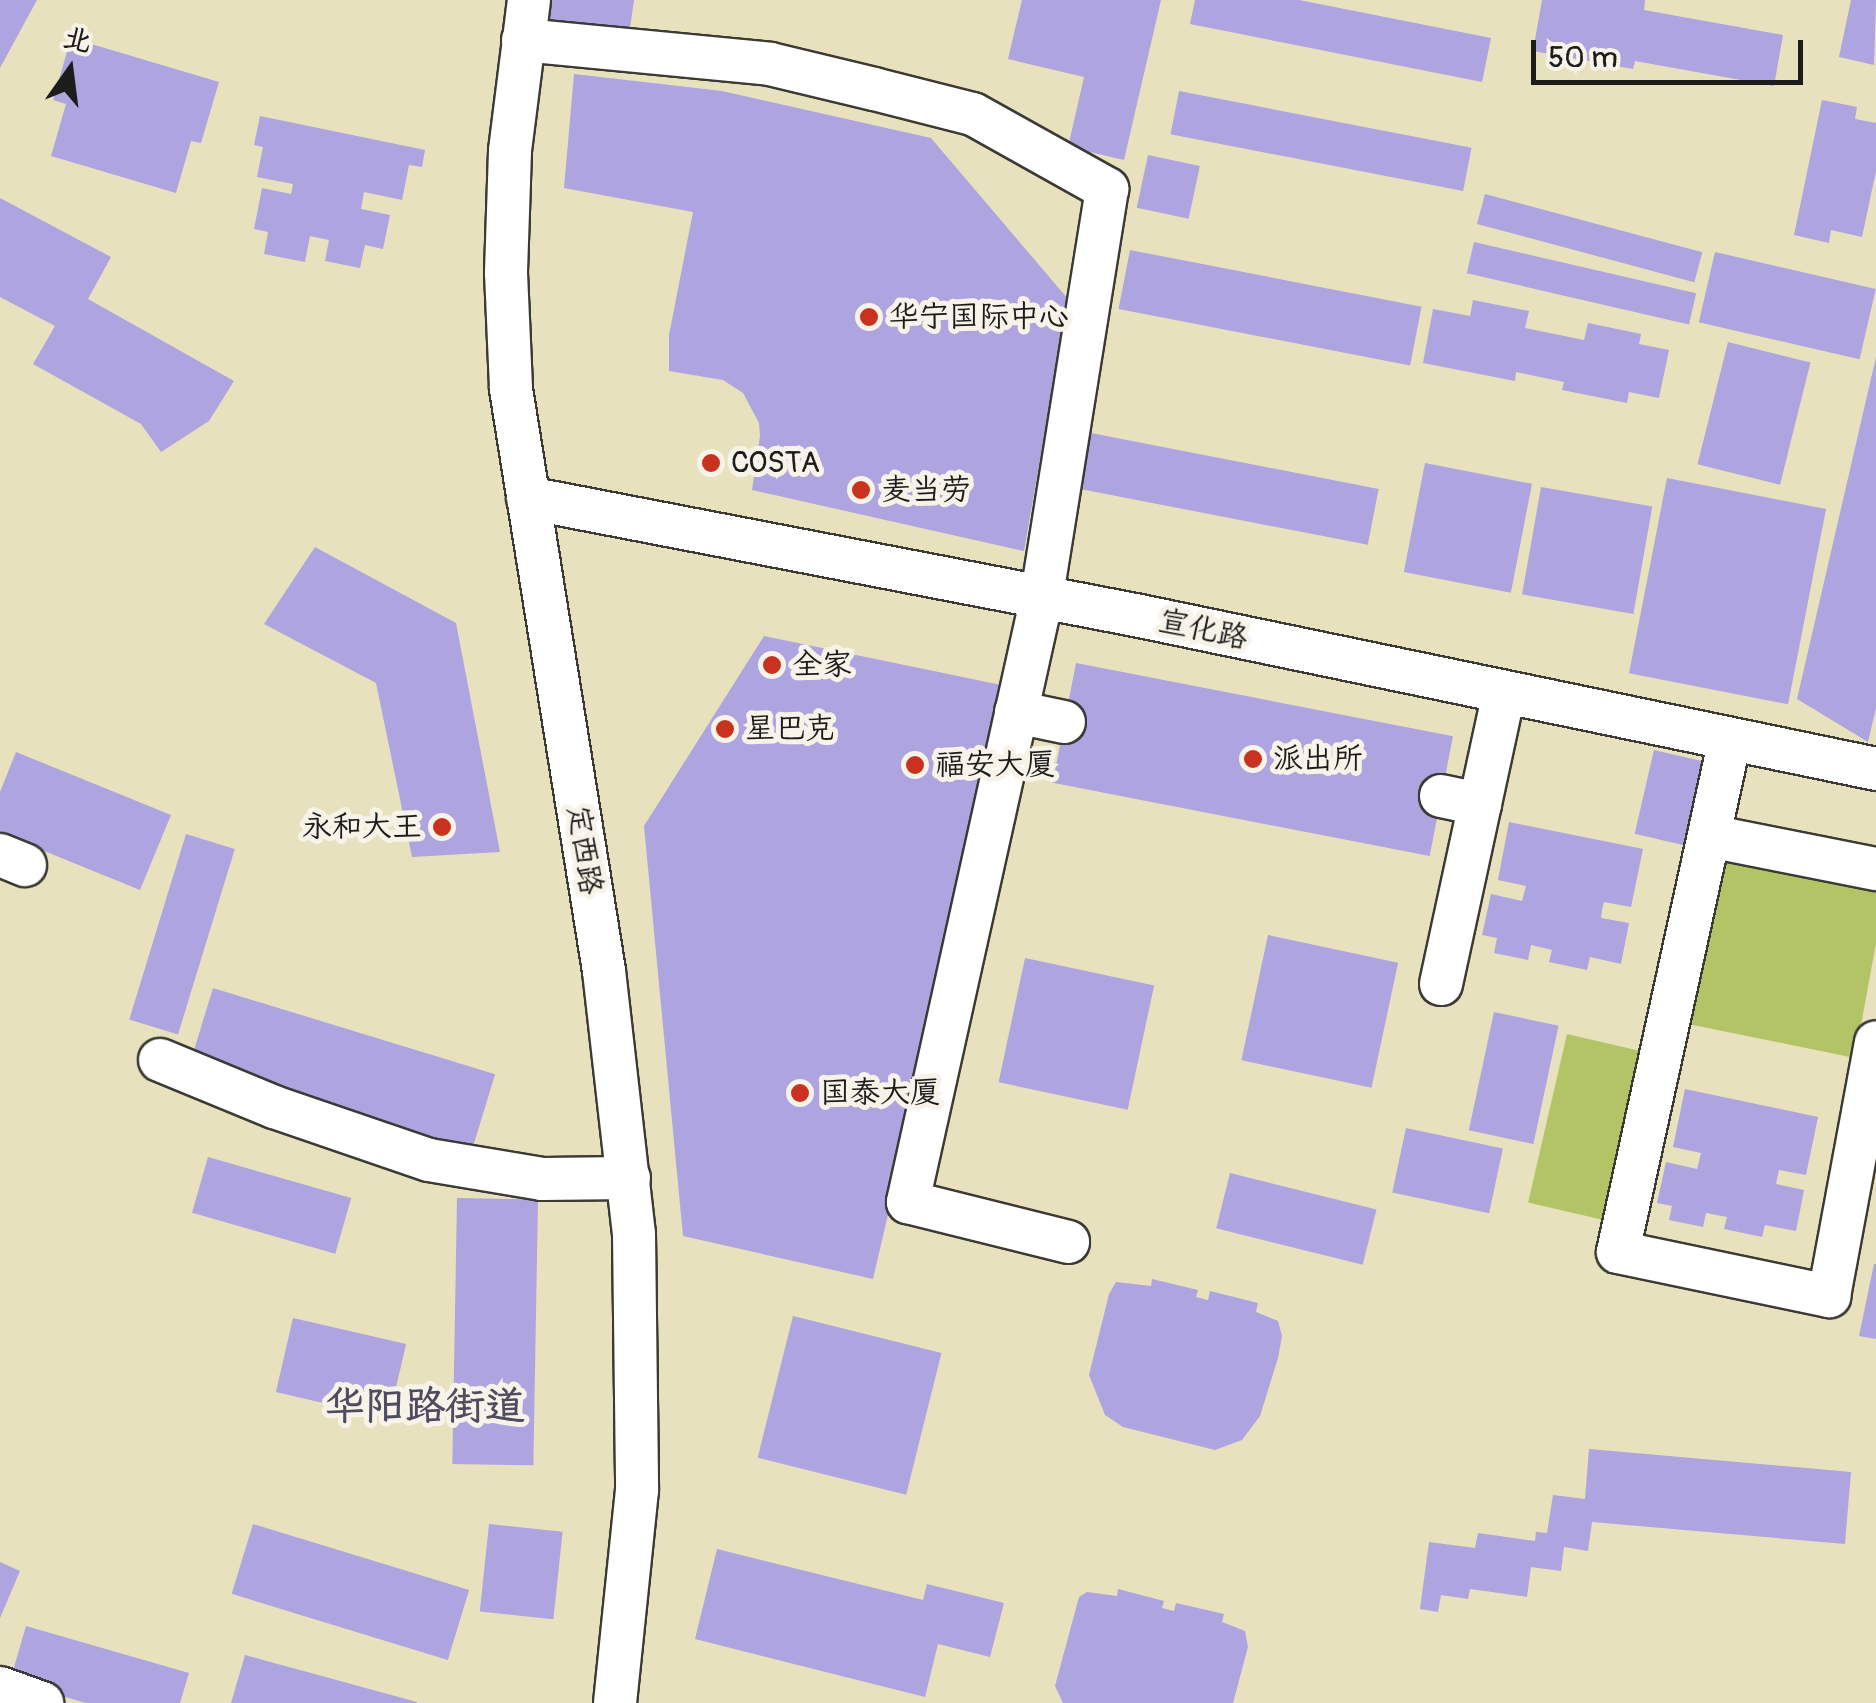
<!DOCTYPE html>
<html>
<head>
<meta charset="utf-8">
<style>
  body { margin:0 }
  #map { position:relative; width:1876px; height:1703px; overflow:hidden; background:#e8e1bd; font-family:Pangolin,"LXGW WenKai TC",sans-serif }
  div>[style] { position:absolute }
  .green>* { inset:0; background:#b3c467; transform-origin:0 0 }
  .building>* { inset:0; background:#ada4e0; transform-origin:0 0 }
  .roads { filter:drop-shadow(2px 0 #3b3a34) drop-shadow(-2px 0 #3b3a34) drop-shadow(0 2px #3b3a34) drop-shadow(0 -2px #3b3a34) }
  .minor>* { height:42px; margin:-21px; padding:0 21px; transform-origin:21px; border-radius:21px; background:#fff }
  .dots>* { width:28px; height:28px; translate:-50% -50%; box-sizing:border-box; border:5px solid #f7f3e8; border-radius:50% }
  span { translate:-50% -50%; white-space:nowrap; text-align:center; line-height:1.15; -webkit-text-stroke:10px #f7f3e8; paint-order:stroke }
  .poi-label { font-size:30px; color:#1c1c1c }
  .left { translate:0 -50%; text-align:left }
  .right { translate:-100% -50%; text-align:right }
  .street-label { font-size:30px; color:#1c1c1c }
  .district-label { font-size:40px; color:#4f4c61; font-weight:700 }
  .north { position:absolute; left:20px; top:20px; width:100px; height:100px; -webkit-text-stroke:8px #f7f3e8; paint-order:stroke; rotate:14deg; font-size:28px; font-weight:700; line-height:40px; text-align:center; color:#1c1c1c }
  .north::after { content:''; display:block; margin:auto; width:35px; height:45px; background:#1c1c1c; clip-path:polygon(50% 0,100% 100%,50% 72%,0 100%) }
  .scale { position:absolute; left:1531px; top:40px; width:272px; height:45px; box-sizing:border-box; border:5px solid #1c1c1c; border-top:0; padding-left:12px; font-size:30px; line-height:35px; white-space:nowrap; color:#1c1c1c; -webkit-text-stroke:8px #f7f3e8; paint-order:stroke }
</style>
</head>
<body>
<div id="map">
  <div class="green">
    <i style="clip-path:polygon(1724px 860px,1876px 889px,1876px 943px,1855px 1058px,1688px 1024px)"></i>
    <i style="left:1567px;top:1034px;width:84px;height:173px;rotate:13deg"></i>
  </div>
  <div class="building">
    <i style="clip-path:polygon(0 0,37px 0,0 68px)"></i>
    <i style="clip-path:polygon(552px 0,634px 0,630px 28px,547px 25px)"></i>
    <i style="clip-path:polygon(1022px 0,1161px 0,1124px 160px,1068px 147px,1084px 77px,1008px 59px)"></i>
    <i style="clip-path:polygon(1195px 0,1299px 0,1491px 38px,1482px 82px,1190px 24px)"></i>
    <i style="clip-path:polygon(1542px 0,1645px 0,1644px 10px,1783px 35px,1774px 86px,1635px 61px,1633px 69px,1533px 51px)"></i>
    <i style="clip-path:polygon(1851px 0,1876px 0,1874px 65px,1839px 57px)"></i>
    <i style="clip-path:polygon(71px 38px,219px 82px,201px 143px,191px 141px,176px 193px,51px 156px,66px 104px,53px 100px)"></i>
    <i style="clip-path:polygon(574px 74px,722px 91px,931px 138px,1068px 299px,1024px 551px,752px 490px,760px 436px,759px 423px,743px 393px,723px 380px,669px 371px,669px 335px,693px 212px,564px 188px)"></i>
    <i style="left:1179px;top:91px;width:298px;height:44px;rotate:11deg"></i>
    <i style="clip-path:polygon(1822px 100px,1857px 107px,1855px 119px,1876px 123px,1876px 171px,1862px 237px,1831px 230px,1829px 243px,1794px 235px)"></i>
    <i style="clip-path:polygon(260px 116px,425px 150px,422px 167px,409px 165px,402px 200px,364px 192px,361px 209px,390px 215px,383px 249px,365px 245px,360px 268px,325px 261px,329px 240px,310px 236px,305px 262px,264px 254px,268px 232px,254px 229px,262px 188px,291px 194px,293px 184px,257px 177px,263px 147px,254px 145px)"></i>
    <i style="left:1148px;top:155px;width:53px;height:54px;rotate:12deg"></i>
    <i style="left:1485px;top:194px;width:225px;height:31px;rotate:15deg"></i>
    <i style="clip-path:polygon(0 198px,111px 257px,88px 299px,234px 381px,209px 421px,161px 452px,141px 424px,33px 364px,55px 326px,0 297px)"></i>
    <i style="left:1474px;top:242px;width:228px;height:32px;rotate:13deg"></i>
    <i style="left:1130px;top:250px;width:297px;height:60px;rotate:11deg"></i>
    <i style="left:1715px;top:252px;width:165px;height:72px;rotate:13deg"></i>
    <i style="clip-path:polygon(1473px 300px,1529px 311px,1525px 328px,1584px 340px,1588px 323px,1641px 334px,1639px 344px,1669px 350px,1659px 398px,1629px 392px,1627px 403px,1562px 390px,1564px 382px,1516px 372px,1515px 381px,1423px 363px,1433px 309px,1470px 316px)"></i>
    <i style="left:1728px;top:342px;width:85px;height:126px;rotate:14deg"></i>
    <i style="clip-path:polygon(1876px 357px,1876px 708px,1868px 742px,1797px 699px)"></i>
    <i style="left:1091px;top:433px;width:293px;height:57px;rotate:11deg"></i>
    <i style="left:1425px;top:463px;width:109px;height:111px;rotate:11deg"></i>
    <i style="left:1667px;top:478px;width:162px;height:199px;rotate:11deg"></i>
    <i style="left:1541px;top:487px;width:113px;height:109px;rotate:10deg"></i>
    <i style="clip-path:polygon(315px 547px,456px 623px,500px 852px,412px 857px,376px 683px,264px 624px)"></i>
    <i style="clip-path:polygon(764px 636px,1011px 687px,873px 1279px,683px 1236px,644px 826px)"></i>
    <i style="left:1076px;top:663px;width:384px;height:122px;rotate:11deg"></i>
    <i style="left:1654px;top:750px;width:53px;height:86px;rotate:13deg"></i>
    <i style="clip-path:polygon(16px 752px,171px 815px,140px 890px,0 833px,0 792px)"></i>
    <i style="clip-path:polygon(1509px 822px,1643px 849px,1631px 907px,1604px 902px,1602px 910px,1601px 918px,1629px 923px,1621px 964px,1590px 957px,1587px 970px,1549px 962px,1552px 950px,1531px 945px,1528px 960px,1494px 953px,1497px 938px,1482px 935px,1491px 894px,1522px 901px,1526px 886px,1498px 880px)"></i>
    <i style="left:186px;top:834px;width:51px;height:194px;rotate:17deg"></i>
    <i style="left:1268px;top:935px;width:133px;height:128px;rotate:12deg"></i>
    <i style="left:1025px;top:958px;width:132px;height:127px;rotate:12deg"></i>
    <i style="left:213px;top:988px;width:295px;height:87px;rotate:17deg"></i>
    <i style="left:1494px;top:1012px;width:66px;height:121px;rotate:12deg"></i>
    <i style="clip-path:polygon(1685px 1089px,1818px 1117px,1806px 1175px,1779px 1170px,1776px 1184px,1804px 1190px,1796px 1231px,1765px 1225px,1762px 1237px,1724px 1229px,1727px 1217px,1706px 1213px,1703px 1227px,1669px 1220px,1672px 1206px,1657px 1203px,1666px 1162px,1697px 1169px,1701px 1153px,1673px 1147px)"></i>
    <i style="left:1406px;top:1128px;width:99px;height:66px;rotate:12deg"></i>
    <i style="left:208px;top:1157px;width:149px;height:58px;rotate:16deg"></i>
    <i style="left:1230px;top:1173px;width:151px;height:57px;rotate:14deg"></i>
    <i style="left:457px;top:1198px;width:81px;height:266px;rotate:1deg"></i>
    <i style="clip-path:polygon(1874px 1264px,1876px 1264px,1876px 1339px,1859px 1336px)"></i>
    <i style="clip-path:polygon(1152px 1279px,1198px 1290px,1196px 1297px,1208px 1300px,1210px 1291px,1258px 1303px,1256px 1312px,1278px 1321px,1282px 1336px,1278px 1358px,1260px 1416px,1242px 1440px,1215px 1450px,1123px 1427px,1105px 1415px,1089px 1375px,1109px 1294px,1116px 1282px,1151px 1286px)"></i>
    <i style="left:793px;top:1316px;width:153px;height:146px;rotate:14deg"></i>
    <i style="left:293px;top:1318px;width:116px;height:76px;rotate:13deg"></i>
    <i style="clip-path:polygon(1589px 1449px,1851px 1472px,1845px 1544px,1592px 1522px,1588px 1551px,1564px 1547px,1561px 1571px,1531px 1567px,1527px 1597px,1470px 1589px,1468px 1599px,1441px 1595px,1438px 1612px,1420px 1609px,1429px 1542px,1475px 1548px,1478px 1533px,1535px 1541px,1536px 1532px,1547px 1533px,1553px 1495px,1585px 1499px)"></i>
    <i style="left:253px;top:1524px;width:226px;height:73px;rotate:17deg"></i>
    <i style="left:489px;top:1524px;width:74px;height:88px;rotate:6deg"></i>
    <i style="clip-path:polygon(717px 1549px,923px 1600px,927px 1584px,1004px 1603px,990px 1657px,938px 1644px,925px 1697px,695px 1639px)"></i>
    <i style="clip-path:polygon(0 1562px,20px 1571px,0 1618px)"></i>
    <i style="clip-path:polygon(1118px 1589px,1164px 1601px,1162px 1608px,1174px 1611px,1176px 1603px,1224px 1614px,1222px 1622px,1245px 1631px,1248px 1647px,1233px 1703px,1063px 1703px,1055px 1686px,1079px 1597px,1087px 1592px,1117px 1596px)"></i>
    <i style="clip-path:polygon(26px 1626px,189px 1673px,180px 1703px,86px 1703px,10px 1681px)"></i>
    <i style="clip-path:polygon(245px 1655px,417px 1702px,417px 1703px,231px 1703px)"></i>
  </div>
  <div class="roads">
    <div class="minor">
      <i style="left:529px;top:0;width:152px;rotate:97.2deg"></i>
      <i style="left:510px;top:151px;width:122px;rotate:91.9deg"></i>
      <i style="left:506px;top:273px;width:116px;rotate:87.5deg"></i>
      <i style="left:511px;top:389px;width:589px;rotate:80.92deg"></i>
      <i style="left:604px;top:971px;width:265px;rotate:83.5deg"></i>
      <i style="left:634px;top:1234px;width:256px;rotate:89.3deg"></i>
      <i style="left:637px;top:1490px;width:214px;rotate:95.9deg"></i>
      <i style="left:523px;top:40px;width:248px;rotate:5.5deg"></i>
      <i style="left:770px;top:64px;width:107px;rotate:13.5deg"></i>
      <i style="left:874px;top:89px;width:102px;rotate:14.2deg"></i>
      <i style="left:973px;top:114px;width:154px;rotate:29.2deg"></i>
      <i style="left:1107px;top:189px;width:413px;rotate:99.1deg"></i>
      <i style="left:1042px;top:597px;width:620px;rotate:102.49deg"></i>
      <i style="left:908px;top:1202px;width:165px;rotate:14deg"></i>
      <i style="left:528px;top:498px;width:623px;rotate:10.91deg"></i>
      <i style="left:1140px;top:616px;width:752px;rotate:11.74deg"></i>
      <i style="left:1016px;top:712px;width:49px;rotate:11.8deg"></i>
      <i style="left:1730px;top:739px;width:525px;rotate:102.32deg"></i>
      <i style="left:1618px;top:1252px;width:216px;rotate:11.8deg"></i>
      <i style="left:1829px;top:1296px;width:258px;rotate:-79.5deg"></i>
      <i style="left:1441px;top:796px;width:40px;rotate:12deg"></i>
      <i style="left:1709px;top:836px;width:170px;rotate:11.2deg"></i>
      <i style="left:0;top:855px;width:27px;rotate:22deg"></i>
      <i style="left:1441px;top:984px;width:298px;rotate:-77.8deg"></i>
      <i style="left:160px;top:1060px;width:123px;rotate:22.4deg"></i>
      <i style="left:274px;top:1107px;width:164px;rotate:18.9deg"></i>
      <i style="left:429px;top:1160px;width:115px;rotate:9.5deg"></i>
      <i style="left:542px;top:1179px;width:87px;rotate:-0.7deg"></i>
      <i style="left:0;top:1688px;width:45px;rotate:19.7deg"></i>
    </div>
  </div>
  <div class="dots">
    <i style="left:869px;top:317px;background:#c8321e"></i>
    <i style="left:711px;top:463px;background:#c8321e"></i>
    <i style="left:861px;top:490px;background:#c8321e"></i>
    <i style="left:772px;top:665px;background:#c8321e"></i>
    <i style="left:725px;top:729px;background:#c8321e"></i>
    <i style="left:1253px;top:759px;background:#c8321e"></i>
    <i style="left:915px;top:765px;background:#c8321e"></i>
    <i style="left:442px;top:827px;background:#c8321e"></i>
    <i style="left:800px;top:1093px;background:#c8321e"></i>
  </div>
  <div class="poi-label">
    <span class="left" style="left:889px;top:317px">华宁国际中心</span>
    <span class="left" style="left:731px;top:463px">COSTA</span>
    <span class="left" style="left:881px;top:490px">麦当劳</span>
    <span class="left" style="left:792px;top:665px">全家</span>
    <span class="left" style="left:745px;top:729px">星巴克</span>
    <span class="left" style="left:1273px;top:759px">派出所</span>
    <span class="left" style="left:935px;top:765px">福安大厦</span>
    <span class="right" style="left:422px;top:827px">永和大王</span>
    <span class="left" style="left:820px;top:1093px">国泰大厦</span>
  </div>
  <div class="street-label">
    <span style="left:1203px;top:630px;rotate:12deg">宣化路</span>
    <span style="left:584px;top:850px;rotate:81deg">定西路</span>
  </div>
  <div class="district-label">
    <span style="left:425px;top:1407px">华阳路街道</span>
  </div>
  <div class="north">北</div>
  <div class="scale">50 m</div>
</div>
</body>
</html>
